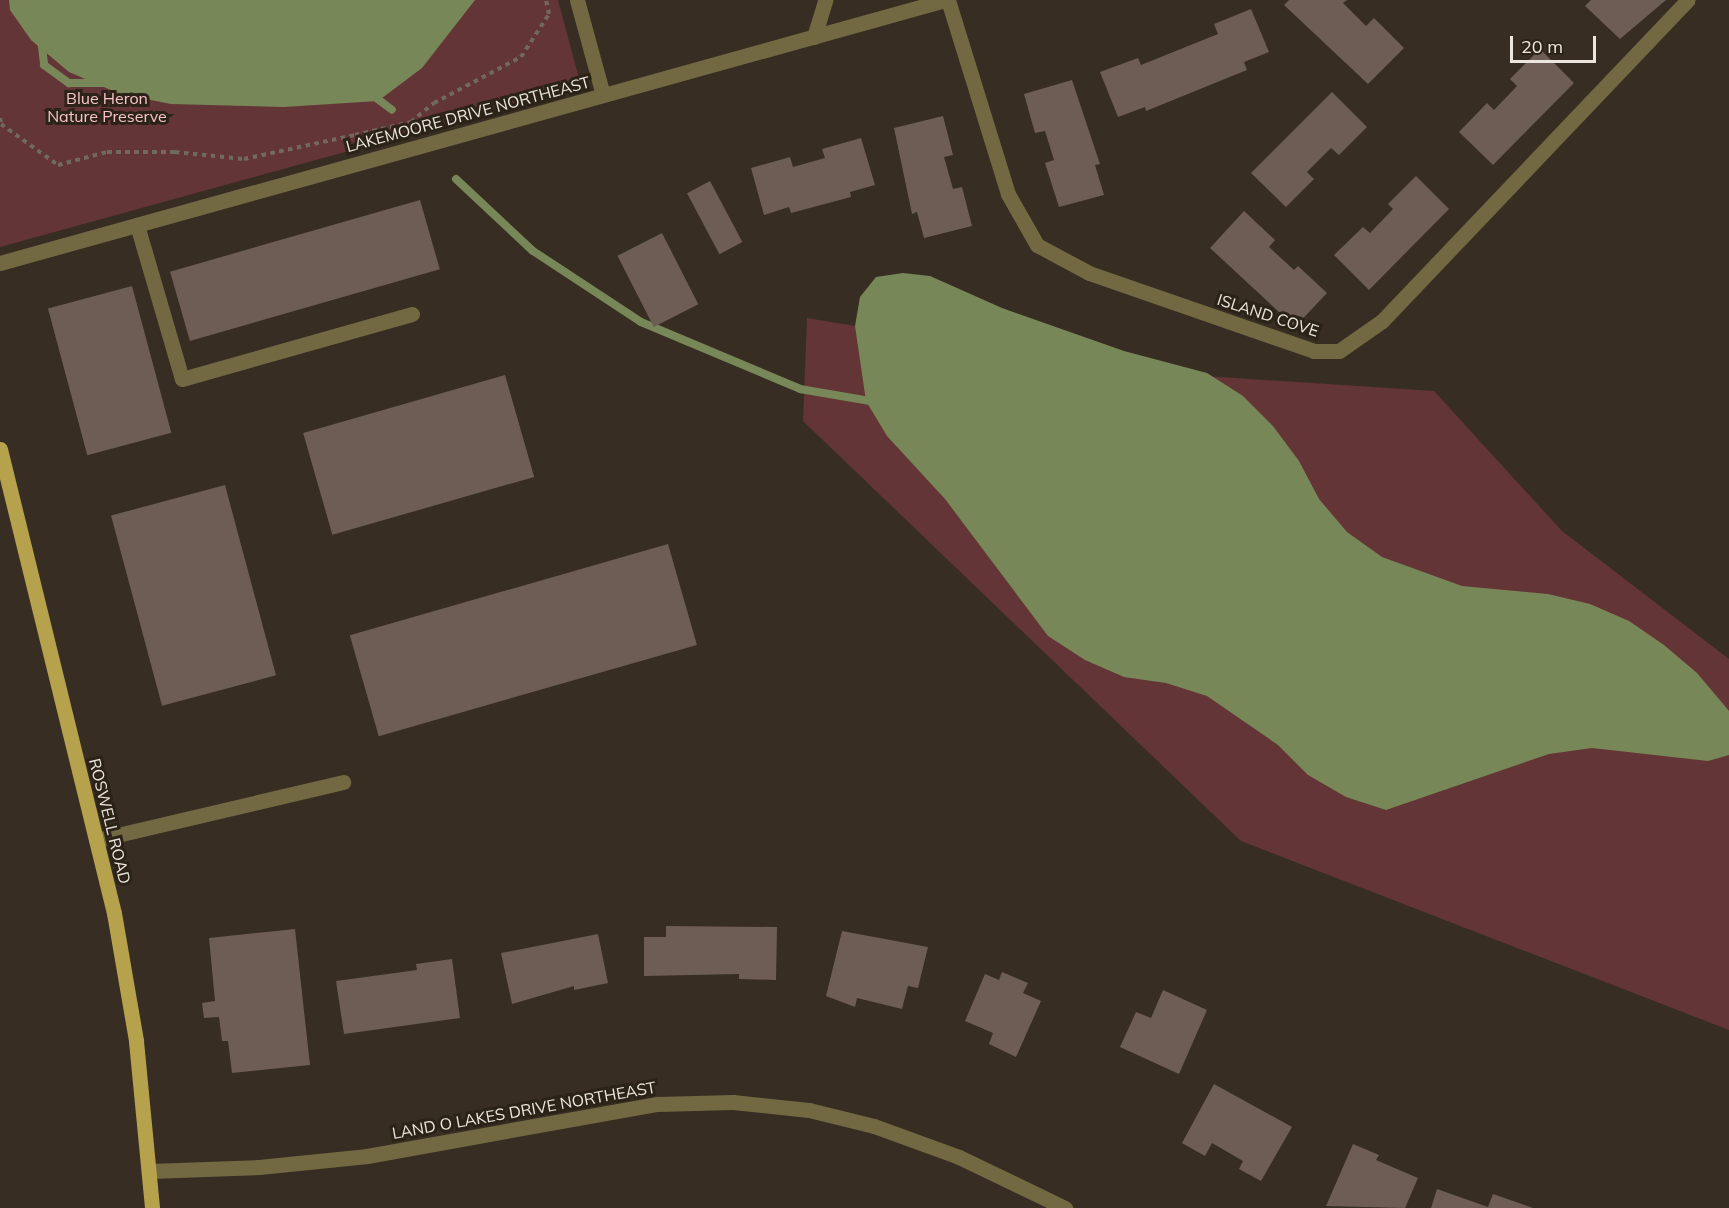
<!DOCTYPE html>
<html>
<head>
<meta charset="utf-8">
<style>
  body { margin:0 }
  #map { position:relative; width:1729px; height:1208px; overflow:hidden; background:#372d22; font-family:Mulish,sans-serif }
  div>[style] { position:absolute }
  .green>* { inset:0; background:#643536 }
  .water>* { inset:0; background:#788758 }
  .stream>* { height:8px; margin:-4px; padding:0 4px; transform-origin:4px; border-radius:4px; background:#788758 }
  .building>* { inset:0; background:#6d5d55; transform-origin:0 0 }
  .path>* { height:4px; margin-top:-2px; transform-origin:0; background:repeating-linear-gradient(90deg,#71685e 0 4.5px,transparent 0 9px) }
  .minor>* { height:15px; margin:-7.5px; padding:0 7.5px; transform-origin:7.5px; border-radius:7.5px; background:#726942 }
  .major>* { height:15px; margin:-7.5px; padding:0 7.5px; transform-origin:7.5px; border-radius:7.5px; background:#b6a24c }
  span { translate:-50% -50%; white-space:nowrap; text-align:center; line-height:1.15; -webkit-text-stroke:6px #2c2318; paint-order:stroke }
  .park-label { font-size:16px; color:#f8c4c4 }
  .street-label { font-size:16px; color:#ece6de }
  .scale { position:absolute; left:1510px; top:36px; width:86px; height:27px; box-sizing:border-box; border:3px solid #ece6de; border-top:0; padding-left:8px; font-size:18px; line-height:21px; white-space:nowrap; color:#ece6de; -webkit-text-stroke:4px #2c2318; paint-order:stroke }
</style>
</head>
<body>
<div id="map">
  <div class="green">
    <i style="clip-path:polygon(0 0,558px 0,580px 82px,476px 116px,0 247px)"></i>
    <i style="clip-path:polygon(807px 318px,1129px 371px,1434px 391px,1562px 531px,1729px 659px,1729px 1030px,1241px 841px,803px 421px)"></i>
  </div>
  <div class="water">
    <i style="clip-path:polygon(9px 0,475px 0,422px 68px,378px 101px,284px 107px,171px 104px,120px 94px,69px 72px,31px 40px,10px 10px)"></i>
    <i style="clip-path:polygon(903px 273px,930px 276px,1002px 308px,1124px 351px,1207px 373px,1243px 396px,1273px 426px,1299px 461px,1319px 499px,1347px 532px,1382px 557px,1462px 586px,1548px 594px,1590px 604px,1629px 621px,1664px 645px,1697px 673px,1729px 711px,1729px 755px,1708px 761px,1592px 748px,1549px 754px,1386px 810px,1346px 797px,1308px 775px,1278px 745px,1207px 696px,1166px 683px,1124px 677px,1085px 660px,1048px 636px,945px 499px,887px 436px,866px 401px,855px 326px,860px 297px,876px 277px)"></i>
  </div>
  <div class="stream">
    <i style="left:41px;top:39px;width:26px;rotate:83deg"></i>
    <i style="left:44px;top:65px;width:31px;rotate:36deg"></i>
    <i style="left:69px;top:83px;width:35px"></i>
    <i style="left:371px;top:94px;width:26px;rotate:37deg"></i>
    <i style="left:456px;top:179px;width:105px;rotate:43.1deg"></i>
    <i style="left:533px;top:251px;width:129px;rotate:33.3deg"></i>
    <i style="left:641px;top:322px;width:173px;rotate:22.8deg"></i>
    <i style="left:800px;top:389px;width:77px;rotate:9.7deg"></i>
  </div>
  <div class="building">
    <i style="clip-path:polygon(1289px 0,1347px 0,1343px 3px,1366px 26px,1374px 18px,1404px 48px,1368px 84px,1284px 5px)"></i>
    <i style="clip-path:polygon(1591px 0,1666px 0,1620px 39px,1585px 6px)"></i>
    <i style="clip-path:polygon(1251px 9px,1269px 52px,1244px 62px,1247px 70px,1146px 111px,1145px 107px,1118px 117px,1100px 72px,1138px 58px,1141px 65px,1218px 34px,1214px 24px)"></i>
    <i style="clip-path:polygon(1540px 49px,1574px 83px,1493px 165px,1459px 132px,1487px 103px,1494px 110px,1517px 86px,1510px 79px)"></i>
    <i style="clip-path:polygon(1072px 80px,1100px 164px,1095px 165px,1104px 195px,1059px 207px,1045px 163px,1054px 160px,1045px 131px,1035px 133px,1024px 94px)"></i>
    <i style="clip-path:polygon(1332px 92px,1367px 127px,1339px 155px,1331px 148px,1307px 172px,1314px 179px,1286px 207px,1251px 173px)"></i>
    <i style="clip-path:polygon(943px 116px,953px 155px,944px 157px,953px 189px,962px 187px,972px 226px,924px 238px,917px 212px,912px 214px,894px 128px)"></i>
    <i style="clip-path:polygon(861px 138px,875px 185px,850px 192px,851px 197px,791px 213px,789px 207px,764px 215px,751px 168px,790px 157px,793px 167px,825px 158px,822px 149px)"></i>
    <i style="clip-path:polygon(1416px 176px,1449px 209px,1369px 290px,1334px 255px,1363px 227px,1370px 233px,1393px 209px,1388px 204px)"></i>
    <i style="left:710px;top:181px;width:69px;height:26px;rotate:62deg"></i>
    <i style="left:420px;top:200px;width:72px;height:260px;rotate:74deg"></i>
    <i style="clip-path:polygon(1244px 211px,1275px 240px,1269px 247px,1294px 270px,1298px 266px,1327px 293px,1295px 327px,1210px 248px)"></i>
    <i style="left:662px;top:233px;width:80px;height:50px;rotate:63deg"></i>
    <i style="left:132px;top:286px;width:152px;height:87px;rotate:75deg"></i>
    <i style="left:505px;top:375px;width:106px;height:210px;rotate:74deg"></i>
    <i style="left:225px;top:485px;width:197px;height:118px;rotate:75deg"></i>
    <i style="left:668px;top:544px;width:105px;height:331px;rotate:74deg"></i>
    <i style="clip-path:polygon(666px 926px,777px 927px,776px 980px,739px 979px,739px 974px,644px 976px,644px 937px,666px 937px)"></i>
    <i style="clip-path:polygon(295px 929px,310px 1065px,232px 1073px,228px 1041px,222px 1041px,219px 1017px,204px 1018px,202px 1003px,215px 1001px,209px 938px)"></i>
    <i style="clip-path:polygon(842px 931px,928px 947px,918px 988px,908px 986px,902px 1009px,857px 998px,855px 1007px,826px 996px)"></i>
    <i style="clip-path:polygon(598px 934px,608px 983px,574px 990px,574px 986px,512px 1004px,501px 953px)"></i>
    <i style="clip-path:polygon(452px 959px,460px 1018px,344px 1034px,336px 981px,417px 970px,416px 964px)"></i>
    <i style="clip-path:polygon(1002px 972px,1028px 983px,1023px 993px,1041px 1001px,1016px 1057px,989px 1044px,993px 1033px,965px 1021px,985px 974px,999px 980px)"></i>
    <i style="clip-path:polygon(1163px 990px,1207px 1010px,1179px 1074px,1120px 1047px,1136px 1012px,1151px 1018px)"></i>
    <i style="clip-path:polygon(1214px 1084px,1292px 1127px,1261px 1181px,1239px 1169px,1243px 1161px,1212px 1143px,1205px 1156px,1182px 1143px)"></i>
    <i style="clip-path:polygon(1353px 1144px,1379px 1155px,1376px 1160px,1418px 1178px,1405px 1208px,1326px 1206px)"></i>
    <i style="clip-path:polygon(1437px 1189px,1488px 1207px,1493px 1194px,1533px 1208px,1431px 1208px)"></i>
  </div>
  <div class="path">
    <i style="left:0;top:118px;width:6px;rotate:81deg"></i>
    <i style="left:1px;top:124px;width:70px;rotate:35.7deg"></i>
    <i style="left:58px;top:165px;width:51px;rotate:-14.9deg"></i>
    <i style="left:107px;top:152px;width:68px"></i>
    <i style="left:175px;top:152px;width:69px;rotate:5.8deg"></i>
    <i style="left:244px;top:159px;width:114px;rotate:-12.2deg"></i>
    <i style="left:355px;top:135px;width:57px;rotate:-13.1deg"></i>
    <i style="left:411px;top:122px;width:30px;rotate:-40deg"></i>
    <i style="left:434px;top:103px;width:98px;rotate:-27.9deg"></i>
    <i style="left:521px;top:57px;width:51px;rotate:-56.9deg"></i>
    <i style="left:549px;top:14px;width:14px;rotate:-102deg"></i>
  </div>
  <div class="minor">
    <i style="left:577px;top:0;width:98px;rotate:74.7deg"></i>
    <i style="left:948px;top:0;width:203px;rotate:72.8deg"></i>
    <i style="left:1008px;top:194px;width:59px;rotate:60.4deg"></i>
    <i style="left:1037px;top:245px;width:59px;rotate:28.3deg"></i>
    <i style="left:1089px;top:273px;width:238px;rotate:19.1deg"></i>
    <i style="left:1314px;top:351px;width:25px"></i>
    <i style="left:1339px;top:351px;width:52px;rotate:-34.9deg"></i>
    <i style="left:1382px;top:321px;width:443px;rotate:-46.4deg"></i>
    <i style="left:814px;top:37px;width:39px;rotate:-73deg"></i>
    <i style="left:137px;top:225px;width:160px;rotate:73.7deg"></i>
    <i style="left:182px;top:379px;width:239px;rotate:-15.8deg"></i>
    <i style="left:0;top:263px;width:981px;rotate:-15.55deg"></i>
    <i style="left:96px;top:840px;width:254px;rotate:-13.2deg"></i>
    <i style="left:150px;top:1171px;width:109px;rotate:-2.1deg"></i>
    <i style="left:259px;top:1167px;width:109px;rotate:-5.8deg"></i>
    <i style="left:367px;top:1156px;width:295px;rotate:-10.2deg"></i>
    <i style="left:657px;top:1104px;width:76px;rotate:-1.5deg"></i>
    <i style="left:733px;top:1102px;width:76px;rotate:6deg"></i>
    <i style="left:809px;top:1110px;width:67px;rotate:13.8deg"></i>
    <i style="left:874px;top:1126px;width:90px;rotate:20deg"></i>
    <i style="left:959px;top:1157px;width:118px;rotate:25.7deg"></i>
  </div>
  <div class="major">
    <i style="left:0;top:449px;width:478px;rotate:76.2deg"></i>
    <i style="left:114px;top:913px;width:130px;rotate:80.2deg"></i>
    <i style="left:136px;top:1041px;width:168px;rotate:84.5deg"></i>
  </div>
  <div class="park-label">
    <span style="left:107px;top:107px">Blue Heron<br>Nature Preserve</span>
  </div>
  <div class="street-label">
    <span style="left:468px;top:114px;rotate:-15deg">LAKEMOORE DRIVE NORTHEAST</span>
    <span style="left:1268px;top:315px;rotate:18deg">ISLAND COVE</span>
    <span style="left:110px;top:821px;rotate:76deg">ROSWELL ROAD</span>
    <span style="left:524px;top:1110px;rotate:-10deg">LAND O LAKES DRIVE NORTHEAST</span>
  </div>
  <div class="scale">20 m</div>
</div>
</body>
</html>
